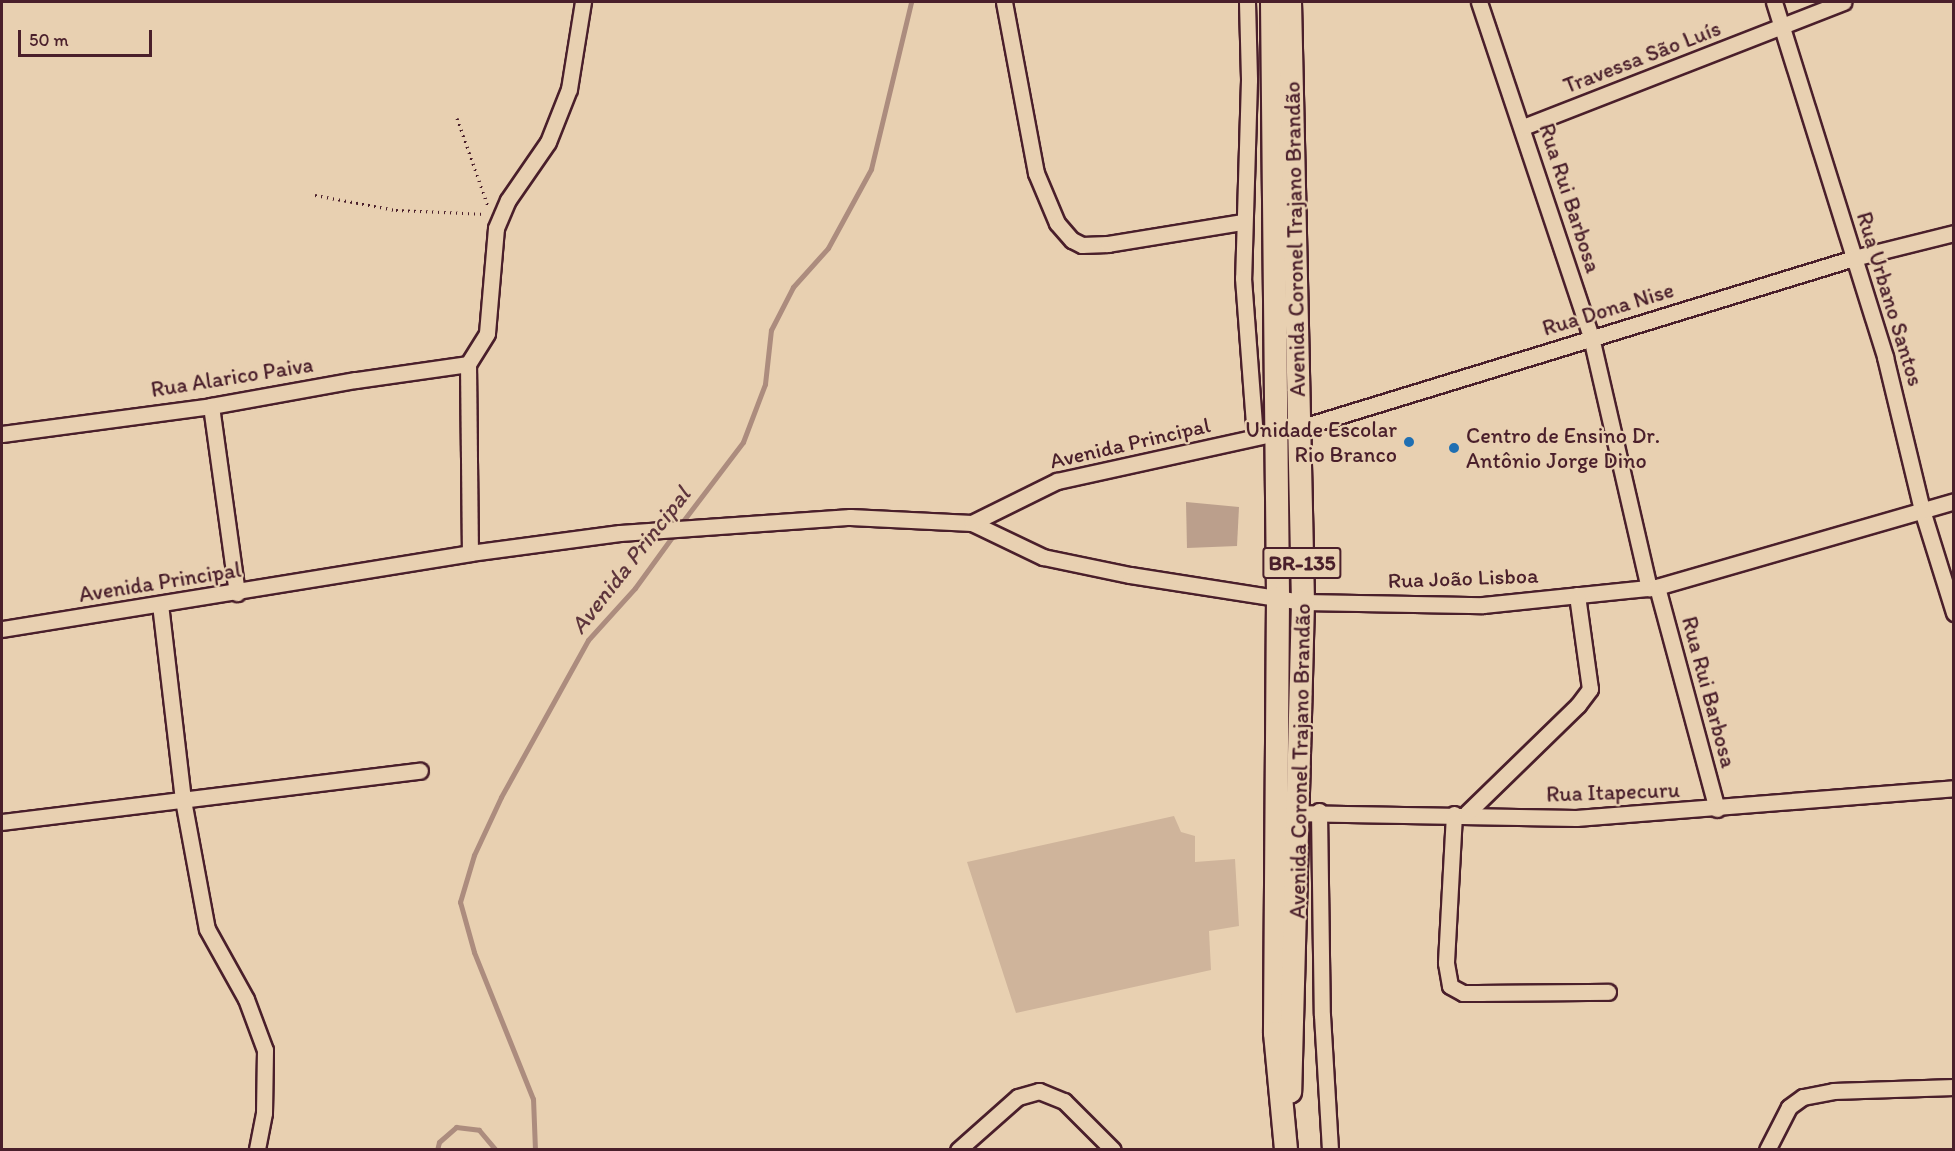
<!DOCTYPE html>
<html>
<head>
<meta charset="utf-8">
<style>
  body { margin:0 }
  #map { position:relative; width:1955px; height:1151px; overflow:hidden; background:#e8d0b1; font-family:Itim,sans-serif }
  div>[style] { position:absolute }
  .green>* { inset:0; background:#cfb49b }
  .stream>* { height:5px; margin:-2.5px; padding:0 2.5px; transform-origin:2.5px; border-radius:2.5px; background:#ac8c7e }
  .building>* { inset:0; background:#bb9f8c }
  .path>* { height:3px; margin-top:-1.5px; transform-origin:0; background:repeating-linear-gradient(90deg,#4a1f2b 0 1.5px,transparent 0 6px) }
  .roads { filter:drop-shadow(2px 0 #4a1f2b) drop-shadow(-2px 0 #4a1f2b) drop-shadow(0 2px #4a1f2b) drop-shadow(0 -2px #4a1f2b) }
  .minor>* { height:15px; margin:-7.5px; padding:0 7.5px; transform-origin:7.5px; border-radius:7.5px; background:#e8d0b1 }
  .primary>* { height:22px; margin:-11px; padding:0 11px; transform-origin:11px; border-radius:11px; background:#e8d0b1 }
  .dots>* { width:16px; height:16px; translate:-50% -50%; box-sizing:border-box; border:3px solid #e8d0b1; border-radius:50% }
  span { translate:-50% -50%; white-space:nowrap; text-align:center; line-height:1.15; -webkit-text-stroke:4.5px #e8d0b1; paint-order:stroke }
  .shield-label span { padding:2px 4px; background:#e8d0b1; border:2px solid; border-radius:4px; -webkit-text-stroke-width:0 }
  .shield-label { font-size:21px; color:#4a1f2b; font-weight:700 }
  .street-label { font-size:22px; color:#4a1f2b }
  .poi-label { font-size:22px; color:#4a1f2b }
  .right { translate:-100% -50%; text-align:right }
  .left { translate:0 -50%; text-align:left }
  .water-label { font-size:24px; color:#5e353c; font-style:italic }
  .frame { position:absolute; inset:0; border:3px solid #4a1f2b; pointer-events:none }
  .scale { position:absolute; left:18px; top:30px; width:134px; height:27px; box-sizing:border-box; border:3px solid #4a1f2b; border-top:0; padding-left:8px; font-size:18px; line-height:21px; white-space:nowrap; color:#4a1f2b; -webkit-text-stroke:4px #e8d0b1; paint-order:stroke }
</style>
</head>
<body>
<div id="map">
  <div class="green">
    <i style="clip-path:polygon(1174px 816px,1181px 832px,1195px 836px,1195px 862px,1235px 859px,1239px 926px,1209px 931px,1211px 970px,1016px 1013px,967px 862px)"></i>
  </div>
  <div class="stream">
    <i style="left:680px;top:525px;width:104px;rotate:-52.8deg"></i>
    <i style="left:743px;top:442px;width:62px;rotate:-69.2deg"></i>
    <i style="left:765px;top:384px;width:54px;rotate:-83.7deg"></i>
    <i style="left:771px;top:330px;width:48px;rotate:-62.9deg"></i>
    <i style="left:793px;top:287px;width:52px;rotate:-48.1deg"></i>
    <i style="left:828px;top:248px;width:90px;rotate:-61.4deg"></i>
    <i style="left:871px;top:169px;width:172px;rotate:-76.5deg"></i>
    <i style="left:437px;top:1150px;width:8px;rotate:-76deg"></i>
    <i style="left:439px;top:1142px;width:23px;rotate:-41deg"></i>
    <i style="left:456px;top:1127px;width:23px;rotate:7deg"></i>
    <i style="left:479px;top:1130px;width:26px;rotate:50deg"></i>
    <i style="left:535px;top:1150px;width:51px;rotate:-92.2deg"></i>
    <i style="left:533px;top:1099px;width:158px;rotate:-111.9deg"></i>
    <i style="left:474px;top:952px;width:52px;rotate:-105.6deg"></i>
    <i style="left:460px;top:902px;width:49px;rotate:-73.4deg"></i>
    <i style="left:474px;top:855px;width:64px;rotate:-65deg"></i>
    <i style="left:501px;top:797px;width:179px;rotate:-61deg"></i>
    <i style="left:588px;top:640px;width:70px;rotate:-47.9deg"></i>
    <i style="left:635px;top:588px;width:68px;rotate:-54deg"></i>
  </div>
  <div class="building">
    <i style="clip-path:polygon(1186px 502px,1239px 507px,1237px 546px,1187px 548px)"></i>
  </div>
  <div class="path">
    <i style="left:457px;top:118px;width:93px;rotate:70.6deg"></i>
    <i style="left:315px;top:195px;width:82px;rotate:10.5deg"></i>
    <i style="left:396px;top:210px;width:90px;rotate:2.5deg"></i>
  </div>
  <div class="roads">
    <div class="minor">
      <i style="left:1004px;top:2px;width:174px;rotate:79.4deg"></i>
      <i style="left:1036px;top:173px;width:54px;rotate:67.2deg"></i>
      <i style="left:1057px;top:223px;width:23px;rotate:49deg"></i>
      <i style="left:1072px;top:240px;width:11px;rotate:27deg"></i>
      <i style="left:1082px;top:245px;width:26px;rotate:-2deg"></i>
      <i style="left:1108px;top:244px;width:137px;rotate:-9.3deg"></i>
      <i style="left:1247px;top:2px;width:78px;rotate:88.5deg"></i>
      <i style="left:1249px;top:80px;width:198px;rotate:91.7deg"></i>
      <i style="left:1243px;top:278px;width:159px;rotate:85.7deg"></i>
      <i style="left:1479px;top:2px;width:353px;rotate:71.5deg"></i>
      <i style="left:1591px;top:337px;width:258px;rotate:77deg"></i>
      <i style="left:1774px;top:2px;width:372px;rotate:72.6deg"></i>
      <i style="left:1885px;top:357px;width:157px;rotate:76.4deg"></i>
      <i style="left:1922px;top:510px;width:108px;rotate:72.7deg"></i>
      <i style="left:1523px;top:127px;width:344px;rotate:-21.3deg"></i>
      <i style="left:468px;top:364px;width:36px;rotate:-58deg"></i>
      <i style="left:487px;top:333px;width:105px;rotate:-85.1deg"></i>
      <i style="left:496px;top:228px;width:30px;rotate:-67deg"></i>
      <i style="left:508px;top:200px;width:70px;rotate:-55.4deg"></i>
      <i style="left:548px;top:142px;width:57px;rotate:-68.4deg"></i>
      <i style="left:569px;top:89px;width:88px;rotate:-80.9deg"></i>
      <i style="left:468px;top:364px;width:189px;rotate:89.4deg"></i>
      <i style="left:211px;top:406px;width:189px;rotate:82.1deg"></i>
      <i style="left:2px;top:434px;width:211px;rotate:-7.6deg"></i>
      <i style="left:211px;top:406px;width:147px;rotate:-10.2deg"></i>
      <i style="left:356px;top:380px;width:113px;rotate:-8.1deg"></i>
      <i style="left:972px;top:523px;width:79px;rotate:25.6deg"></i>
      <i style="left:1043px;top:557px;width:89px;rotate:11.7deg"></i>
      <i style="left:1130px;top:575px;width:175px;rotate:8.9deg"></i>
      <i style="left:1303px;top:602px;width:180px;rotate:1deg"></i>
      <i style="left:1483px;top:605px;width:175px;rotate:-5.9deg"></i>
      <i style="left:1657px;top:587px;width:309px;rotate:-16.1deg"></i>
      <i style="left:1657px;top:587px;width:230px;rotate:74.9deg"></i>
      <i style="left:160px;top:604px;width:197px;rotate:83.3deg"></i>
      <i style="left:183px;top:800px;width:131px;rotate:79.5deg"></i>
      <i style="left:207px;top:929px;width:80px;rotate:60.9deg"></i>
      <i style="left:246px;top:999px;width:54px;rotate:69.6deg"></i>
      <i style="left:265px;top:1050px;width:63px;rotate:90.9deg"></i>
      <i style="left:264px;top:1113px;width:38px;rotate:101deg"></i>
      <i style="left:2px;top:629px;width:474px;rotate:-9.2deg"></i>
      <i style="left:470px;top:553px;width:151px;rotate:-7.6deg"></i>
      <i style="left:620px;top:533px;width:231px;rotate:-4deg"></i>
      <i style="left:850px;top:517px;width:122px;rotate:2.8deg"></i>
      <i style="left:972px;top:523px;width:95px;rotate:-26.3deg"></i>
      <i style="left:1057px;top:481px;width:248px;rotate:-12.4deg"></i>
      <i style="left:1299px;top:428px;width:580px;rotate:-17.03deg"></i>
      <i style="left:1854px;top:258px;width:103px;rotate:-14deg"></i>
      <i style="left:1319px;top:811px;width:204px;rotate:89.2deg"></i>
      <i style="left:1322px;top:1015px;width:135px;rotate:86.6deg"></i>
      <i style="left:1289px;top:813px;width:287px;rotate:1deg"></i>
      <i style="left:1576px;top:818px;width:379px;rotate:-4.5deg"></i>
      <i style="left:1467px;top:813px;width:155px;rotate:-44.2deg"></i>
      <i style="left:1578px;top:705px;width:20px;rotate:-53deg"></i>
      <i style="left:1590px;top:689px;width:95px;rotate:-97.9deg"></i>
      <i style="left:1454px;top:814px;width:149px;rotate:93.1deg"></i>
      <i style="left:1446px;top:963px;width:23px;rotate:80deg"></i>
      <i style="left:1450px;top:986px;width:15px;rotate:28deg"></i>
      <i style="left:1463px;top:993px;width:19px"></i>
      <i style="left:1482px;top:993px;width:126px;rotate:-0.5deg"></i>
      <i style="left:2px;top:822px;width:421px;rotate:-7deg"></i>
      <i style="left:958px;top:1150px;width:80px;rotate:-41.5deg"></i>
      <i style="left:1018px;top:1097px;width:22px;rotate:-16deg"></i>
      <i style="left:1039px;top:1091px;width:27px;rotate:22deg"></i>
      <i style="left:1064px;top:1101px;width:69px;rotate:45deg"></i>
      <i style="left:1767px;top:1150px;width:48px;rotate:-62.9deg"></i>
      <i style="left:1789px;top:1107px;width:17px;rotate:-36deg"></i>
      <i style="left:1803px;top:1097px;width:31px;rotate:-11deg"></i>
      <i style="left:1833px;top:1091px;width:121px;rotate:-1.9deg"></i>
    </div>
    <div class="primary">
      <i style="left:1272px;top:2px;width:596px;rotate:89.42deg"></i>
      <i style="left:1278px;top:598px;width:435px;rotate:90.4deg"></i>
      <i style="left:1275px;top:1033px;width:118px;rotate:84.6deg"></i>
      <i style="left:1290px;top:2px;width:600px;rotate:88.76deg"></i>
      <i style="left:1303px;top:602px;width:490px;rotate:91.5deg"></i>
    </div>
  </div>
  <div class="dots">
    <i style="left:1409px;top:442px;background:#1f6fb2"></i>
    <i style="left:1454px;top:448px;background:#1f6fb2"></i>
  </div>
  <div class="shield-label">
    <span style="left:1302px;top:563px">BR-135</span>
  </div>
  <div class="street-label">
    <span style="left:1642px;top:57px;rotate:-21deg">Travessa São Luís</span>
    <span style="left:1570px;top:198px;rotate:72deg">Rua Rui Barbosa</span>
    <span style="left:1295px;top:239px;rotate:-91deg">Avenida Coronel Trajano Brandão</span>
    <span style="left:1890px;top:299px;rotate:73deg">Rua Urbano Santos</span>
    <span style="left:1608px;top:309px;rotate:-17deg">Rua Dona Nise</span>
    <span style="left:232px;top:377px;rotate:-9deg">Rua Alarico Paiva</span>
    <span style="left:1130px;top:443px;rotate:-13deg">Avenida Principal</span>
    <span style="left:1463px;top:578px;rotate:-2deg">Rua João Lisboa</span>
    <span style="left:160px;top:582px;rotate:-9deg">Avenida Principal</span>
    <span style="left:1709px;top:692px;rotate:75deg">Rua Rui Barbosa</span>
    <span style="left:1300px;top:761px;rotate:-89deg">Avenida Coronel Trajano Brandão</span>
    <span style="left:1613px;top:792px;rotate:-2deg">Rua Itapecuru</span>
  </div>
  <div class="poi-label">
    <span class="right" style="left:1397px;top:442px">Unidade Escolar<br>Rio Branco</span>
    <span class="left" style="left:1466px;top:448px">Centro de Ensino Dr.<br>Antônio Jorge Dino</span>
  </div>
  <div class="water-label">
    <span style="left:630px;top:560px;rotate:-52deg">Avenida Principal</span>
  </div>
  <div class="frame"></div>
  <div class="scale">50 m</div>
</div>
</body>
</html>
